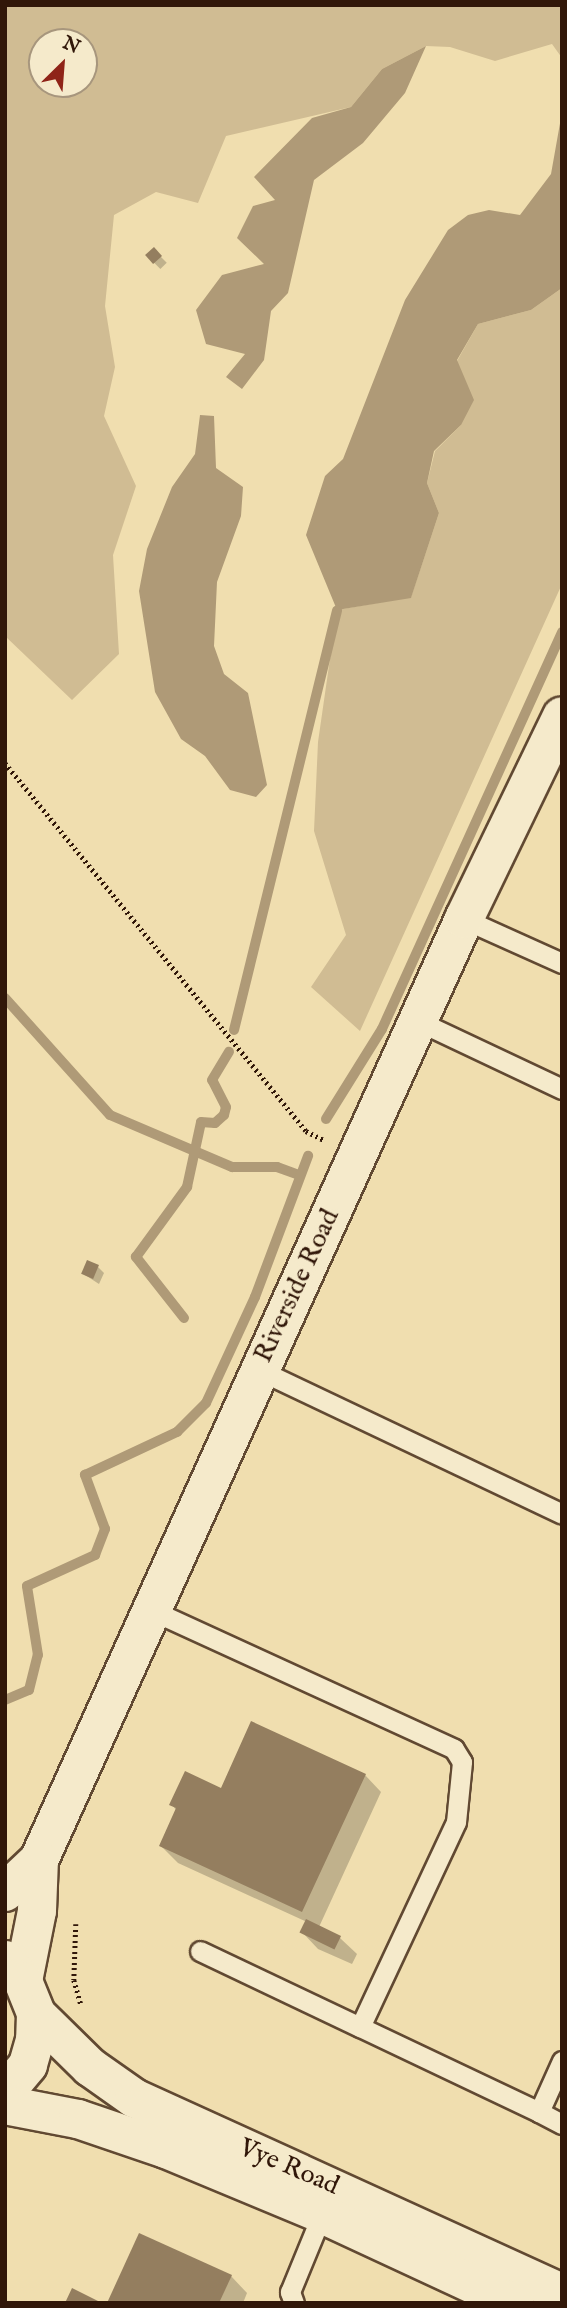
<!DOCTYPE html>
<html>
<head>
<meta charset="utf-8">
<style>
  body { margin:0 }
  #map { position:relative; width:567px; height:2308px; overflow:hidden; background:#f0deaf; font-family:"IM FELL English",serif }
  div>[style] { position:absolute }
  .green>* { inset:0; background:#d0bc93 }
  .water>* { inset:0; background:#af9a77 }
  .shadow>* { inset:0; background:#0003; transform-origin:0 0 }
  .stream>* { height:10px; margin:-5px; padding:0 5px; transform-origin:5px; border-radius:5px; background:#af9a77 }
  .building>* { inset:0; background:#947e5f; transform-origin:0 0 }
  .path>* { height:4.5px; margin-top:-2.25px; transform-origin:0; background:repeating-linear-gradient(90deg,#311709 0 2px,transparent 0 5.5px) }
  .roads { filter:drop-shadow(2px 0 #614932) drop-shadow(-2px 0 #614932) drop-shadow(0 2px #614932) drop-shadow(0 -2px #614932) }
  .service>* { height:19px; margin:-9.5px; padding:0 9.5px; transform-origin:9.5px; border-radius:9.5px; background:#f5eacb }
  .tertiary>* { height:38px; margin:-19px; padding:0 19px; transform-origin:19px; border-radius:19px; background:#f5eacb }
  .secondary>* { height:38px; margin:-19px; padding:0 19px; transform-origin:19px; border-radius:19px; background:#f5eacb }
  span { translate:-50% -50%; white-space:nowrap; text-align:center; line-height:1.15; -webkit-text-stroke:7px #f5eacb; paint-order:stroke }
  .street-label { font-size:26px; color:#311709 }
  .frame { position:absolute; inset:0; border:7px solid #311709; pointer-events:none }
  .north { position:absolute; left:28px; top:28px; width:70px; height:70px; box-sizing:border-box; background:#f5eacb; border:2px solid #a7967d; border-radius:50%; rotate:25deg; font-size:19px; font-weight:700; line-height:28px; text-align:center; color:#311709 }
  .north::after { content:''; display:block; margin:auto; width:24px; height:32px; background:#8f2418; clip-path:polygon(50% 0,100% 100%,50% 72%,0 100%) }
</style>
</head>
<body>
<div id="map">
  <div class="green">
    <i style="clip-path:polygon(evenodd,5px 5px,562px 5px,562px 58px,552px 44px,495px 61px,450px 47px,426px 46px,382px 69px,351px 107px,226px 136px,198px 203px,156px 192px,114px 215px,105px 306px,115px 367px,104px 416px,136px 486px,113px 555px,119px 654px,72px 700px,5px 636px,5px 5px,42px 42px,84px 42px,84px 84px,42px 84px,42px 42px)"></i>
    <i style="clip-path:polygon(562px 288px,562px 584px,360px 1031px,311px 987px,346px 935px,314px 831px,318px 742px,337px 610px,411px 597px,439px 513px,427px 483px,435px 451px,461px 425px,457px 361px,478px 324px,531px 310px)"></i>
  </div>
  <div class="water">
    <i style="clip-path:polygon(426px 46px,405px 93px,363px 143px,314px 180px,288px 293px,271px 311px,264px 360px,242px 389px,226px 377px,245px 354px,206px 344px,196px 310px,222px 275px,264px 264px,237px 238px,253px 206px,275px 200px,254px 177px,312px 118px,351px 107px,382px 69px)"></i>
    <i style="clip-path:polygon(562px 112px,562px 288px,531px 310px,478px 324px,457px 360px,474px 400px,461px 425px,434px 451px,427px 483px,439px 513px,411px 598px,337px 610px,306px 535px,325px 476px,343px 459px,405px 300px,448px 230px,468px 215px,489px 210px,520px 215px,551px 174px)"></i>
    <i style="clip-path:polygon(200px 415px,214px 416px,216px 468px,243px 487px,241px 516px,217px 582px,214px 646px,224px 674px,248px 693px,267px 785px,256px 797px,230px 790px,205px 756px,181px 739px,155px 692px,139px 591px,147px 549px,172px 487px,195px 454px)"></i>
  </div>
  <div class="shadow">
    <i style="left:154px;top:250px;width:18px;height:9px;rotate:45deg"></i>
    <i style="clip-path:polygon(98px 1267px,104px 1273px,99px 1284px,82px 1273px)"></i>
    <i style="clip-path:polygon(365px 1775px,381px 1792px,319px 1927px,340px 1938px,357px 1954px,352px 1964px,318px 1949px,302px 1932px,307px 1922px,178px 1863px,161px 1846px,177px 1811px,172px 1805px,221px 1790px)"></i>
    <i style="clip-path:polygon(231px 2276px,247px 2293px,243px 2303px,109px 2303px)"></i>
  </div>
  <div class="stream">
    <i style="left:5px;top:998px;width:157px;rotate:48.1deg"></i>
    <i style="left:110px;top:1115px;width:133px;rotate:23.1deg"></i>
    <i style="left:232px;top:1167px;width:45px"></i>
    <i style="left:277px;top:1167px;width:23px;rotate:20deg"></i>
    <i style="left:234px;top:1030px;width:432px;rotate:-76.2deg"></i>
    <i style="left:326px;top:1119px;width:106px;rotate:-58.1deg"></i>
    <i style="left:382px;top:1029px;width:436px;rotate:-65.6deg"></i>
    <i style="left:184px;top:1318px;width:78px;rotate:-128.2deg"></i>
    <i style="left:136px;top:1257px;width:87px;rotate:-53.9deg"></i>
    <i style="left:187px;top:1187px;width:66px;rotate:-77.8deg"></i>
    <i style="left:201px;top:1122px;width:14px;rotate:4deg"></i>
    <i style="left:215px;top:1123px;width:12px;rotate:-42deg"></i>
    <i style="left:224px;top:1115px;width:8px;rotate:-76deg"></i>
    <i style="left:226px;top:1107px;width:30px;rotate:-117deg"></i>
    <i style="left:212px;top:1080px;width:33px;rotate:-59deg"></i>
    <i style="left:5px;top:1700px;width:26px;rotate:-23deg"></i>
    <i style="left:29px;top:1690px;width:36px;rotate:-76deg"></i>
    <i style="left:38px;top:1655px;width:70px;rotate:-99.1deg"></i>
    <i style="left:27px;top:1586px;width:75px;rotate:-24.5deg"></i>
    <i style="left:95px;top:1555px;width:28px;rotate:-69deg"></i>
    <i style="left:105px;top:1529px;width:58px;rotate:-110.3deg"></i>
    <i style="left:85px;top:1475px;width:102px;rotate:-25.1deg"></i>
    <i style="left:177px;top:1432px;width:41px;rotate:-45deg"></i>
    <i style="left:206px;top:1403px;width:117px;rotate:-65.2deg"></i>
    <i style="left:255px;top:1297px;width:151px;rotate:-69.4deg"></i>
  </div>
  <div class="building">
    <i style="left:154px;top:247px;width:12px;height:12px;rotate:48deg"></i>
    <i style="left:87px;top:1260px;width:13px;height:15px;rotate:23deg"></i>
    <i style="clip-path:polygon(251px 1721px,366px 1774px,302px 1912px,159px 1846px,176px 1808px,169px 1805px,185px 1771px,221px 1788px)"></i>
    <i style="left:306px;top:1919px;width:39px;height:15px;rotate:26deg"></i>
    <i style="clip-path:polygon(139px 2233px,232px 2275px,219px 2303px,107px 2303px)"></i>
    <i style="clip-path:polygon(72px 2288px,102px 2303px,65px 2303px)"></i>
  </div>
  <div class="path">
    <i style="left:5px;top:763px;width:475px;rotate:50.7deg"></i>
    <i style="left:306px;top:1131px;width:20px;rotate:27deg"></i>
    <i style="left:76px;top:1924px;width:56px;rotate:92deg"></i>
    <i style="left:74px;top:1980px;width:26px;rotate:74deg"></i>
  </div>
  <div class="roads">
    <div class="service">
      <i style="left:464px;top:919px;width:107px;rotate:24.2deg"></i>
      <i style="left:418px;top:1021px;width:159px;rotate:25.3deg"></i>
      <i style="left:259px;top:1370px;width:335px;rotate:25.4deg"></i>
      <i style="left:151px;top:1610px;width:333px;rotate:24.6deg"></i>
      <i style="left:454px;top:1749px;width:15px;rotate:58deg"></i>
      <i style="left:462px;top:1762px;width:60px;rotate:95.7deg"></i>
      <i style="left:456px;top:1822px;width:226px;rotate:115.1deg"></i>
      <i style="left:360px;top:2027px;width:177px;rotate:-154.6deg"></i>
      <i style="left:360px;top:2027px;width:198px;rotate:25.4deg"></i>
      <i style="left:562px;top:2061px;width:56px;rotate:114.3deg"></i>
      <i style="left:539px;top:2112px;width:26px;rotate:28deg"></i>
      <i style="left:294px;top:2303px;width:12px;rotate:-110deg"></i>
      <i style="left:290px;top:2292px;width:84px;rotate:-67.7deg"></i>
    </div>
    <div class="tertiary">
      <i style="left:5px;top:1892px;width:47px;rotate:-43.3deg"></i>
      <i style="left:39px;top:1860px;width:1033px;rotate:-65.69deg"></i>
      <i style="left:464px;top:919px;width:225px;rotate:-64.2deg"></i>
      <i style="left:23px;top:1981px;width:71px;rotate:-78.7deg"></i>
      <i style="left:37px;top:1911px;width:51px;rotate:-87.8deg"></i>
    </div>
    <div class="secondary">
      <i style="left:5px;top:1960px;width:28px;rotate:49deg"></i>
      <i style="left:23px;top:1981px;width:35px;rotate:68deg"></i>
      <i style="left:36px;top:2014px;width:26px;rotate:92deg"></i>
      <i style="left:35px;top:2040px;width:26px;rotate:106deg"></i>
      <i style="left:28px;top:2065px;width:35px;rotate:130deg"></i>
      <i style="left:36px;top:2014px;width:76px;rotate:44.5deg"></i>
      <i style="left:90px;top:2067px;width:54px;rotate:35.2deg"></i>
      <i style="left:134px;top:2098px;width:470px;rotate:24.5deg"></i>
      <i style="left:5px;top:2105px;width:74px;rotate:10.9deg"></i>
      <i style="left:78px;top:2119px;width:93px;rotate:18.8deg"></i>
      <i style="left:166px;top:2149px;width:169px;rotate:22.6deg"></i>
      <i style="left:322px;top:2214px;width:212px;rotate:24.9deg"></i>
    </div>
  </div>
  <div class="street-label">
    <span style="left:297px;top:1286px;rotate:-65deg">Riverside Road</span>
    <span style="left:289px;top:2167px;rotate:23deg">Vye Road</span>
  </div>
  <div class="frame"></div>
  <div class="north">N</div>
</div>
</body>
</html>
